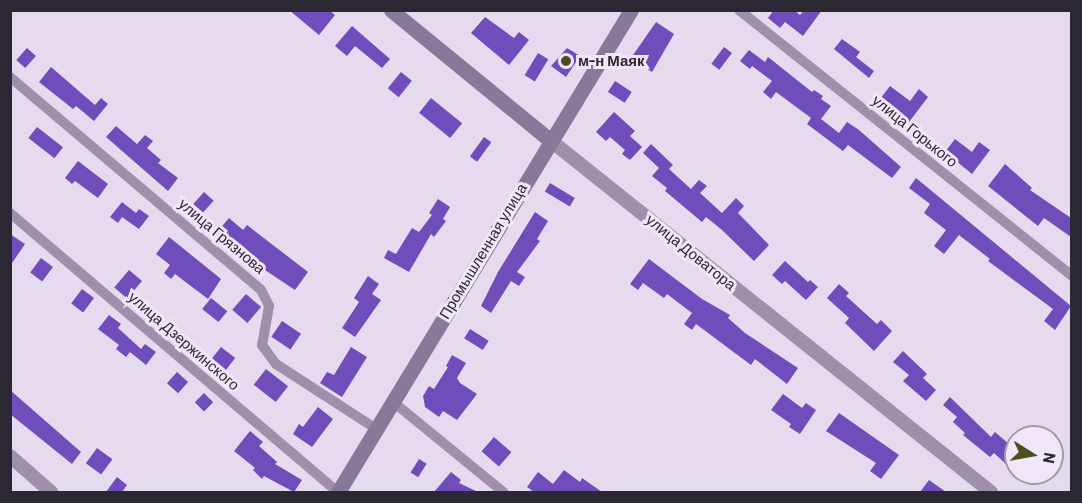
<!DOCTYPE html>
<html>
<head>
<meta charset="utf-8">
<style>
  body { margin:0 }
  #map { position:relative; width:1082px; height:503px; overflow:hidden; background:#e6daef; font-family:Barlow,sans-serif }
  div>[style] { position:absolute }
  .building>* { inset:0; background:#6f4dba; transform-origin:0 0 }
  .minor>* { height:10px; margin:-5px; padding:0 5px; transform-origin:5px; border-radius:5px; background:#9e90ab }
  .tertiary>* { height:14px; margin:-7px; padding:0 7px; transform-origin:7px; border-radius:7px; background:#9e90ab }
  .secondary>* { height:15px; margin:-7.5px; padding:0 7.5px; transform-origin:7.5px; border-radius:7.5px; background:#877999 }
  .dots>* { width:16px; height:16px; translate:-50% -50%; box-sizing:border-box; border:3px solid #f0e6f7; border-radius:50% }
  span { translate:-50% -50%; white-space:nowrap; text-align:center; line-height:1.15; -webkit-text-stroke:6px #f0e6f7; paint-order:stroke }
  .poi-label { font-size:15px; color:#2b2733; font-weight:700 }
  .left { translate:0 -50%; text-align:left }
  .street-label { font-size:15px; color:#2b2733 }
  .frame { position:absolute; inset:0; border:12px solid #2b2733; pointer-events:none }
  .north { position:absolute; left:1004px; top:425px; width:60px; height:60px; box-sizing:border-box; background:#f0e6f7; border:2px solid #a19aa9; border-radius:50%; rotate:101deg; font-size:16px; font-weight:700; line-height:24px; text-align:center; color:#2b2733 }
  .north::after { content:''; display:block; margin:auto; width:21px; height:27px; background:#4a5021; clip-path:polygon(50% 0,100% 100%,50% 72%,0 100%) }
</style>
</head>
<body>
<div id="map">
  <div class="building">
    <i style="clip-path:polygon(289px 10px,329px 10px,335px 15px,319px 35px)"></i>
    <i style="clip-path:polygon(774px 10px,794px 10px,800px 15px,804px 10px,822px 10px,803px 36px,785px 22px,780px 28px,768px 18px)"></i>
    <i style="clip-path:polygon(485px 17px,514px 38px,519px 32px,529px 40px,509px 65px,471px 33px)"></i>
    <i style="clip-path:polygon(656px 22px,674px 34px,652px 72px,631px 58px)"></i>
    <i style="clip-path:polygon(352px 26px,390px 59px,382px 68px,355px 46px,347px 56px,335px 46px)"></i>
    <i style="clip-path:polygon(842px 39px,860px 52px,856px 57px,874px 71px,869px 78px,834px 49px)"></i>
    <i style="left:724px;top:47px;width:10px;height:21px;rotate:37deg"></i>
    <i style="left:27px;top:48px;width:12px;height:16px;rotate:42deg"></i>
    <i style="clip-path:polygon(567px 48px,580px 56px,566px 77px,551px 66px)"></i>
    <i style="clip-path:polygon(749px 50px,765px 62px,768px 57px,812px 92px,814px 90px,823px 96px,821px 99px,831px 106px,821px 119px,839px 133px,847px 122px,859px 130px,901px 167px,892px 178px,848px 145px,843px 151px,807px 124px,811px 118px,776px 92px,771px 99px,763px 92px,772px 81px,752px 66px,750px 69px,740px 61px)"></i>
    <i style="left:538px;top:53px;width:12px;height:26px;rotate:31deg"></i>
    <i style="clip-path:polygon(51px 67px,95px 105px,101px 98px,108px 104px,94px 121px,76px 106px,73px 109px,39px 82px)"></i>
    <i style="left:401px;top:72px;width:14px;height:21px;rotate:39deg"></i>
    <i style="left:615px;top:81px;width:20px;height:13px;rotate:33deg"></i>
    <i style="clip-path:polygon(890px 86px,910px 101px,919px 89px,928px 97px,909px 122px,880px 99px)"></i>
    <i style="left:431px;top:98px;width:40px;height:19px;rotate:39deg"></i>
    <i style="clip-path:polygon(614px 112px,635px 131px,630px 136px,642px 147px,630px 160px,622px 154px,625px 150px,610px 137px,606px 141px,596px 132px)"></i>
    <i style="clip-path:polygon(116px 126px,137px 144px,145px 135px,153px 141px,147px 148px,161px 160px,158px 163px,178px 178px,168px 191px,106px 137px)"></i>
    <i style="left:37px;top:127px;width:33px;height:14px;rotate:38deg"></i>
    <i style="left:484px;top:137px;width:9px;height:24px;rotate:36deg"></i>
    <i style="clip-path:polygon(955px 139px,972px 152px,979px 142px,990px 150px,972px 174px,945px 152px)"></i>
    <i style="clip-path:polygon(651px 144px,673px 165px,669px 169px,691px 189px,699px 180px,707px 186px,700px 193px,722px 213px,736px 198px,744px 206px,738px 213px,769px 245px,754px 261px,722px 230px,706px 217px,702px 222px,665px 191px,667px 188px,652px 176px,659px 168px,643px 153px)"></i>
    <i style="clip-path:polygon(78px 161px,108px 184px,98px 198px,75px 181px,72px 184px,65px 178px)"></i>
    <i style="clip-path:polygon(1005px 164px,1032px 188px,1030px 190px,1071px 218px,1071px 237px,1044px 218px,1038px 226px,988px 186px)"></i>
    <i style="clip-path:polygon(916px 178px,1071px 306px,1055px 330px,1044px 321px,1053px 309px,988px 261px,990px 259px,959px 235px,944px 254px,934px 246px,946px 230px,924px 213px,930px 204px,909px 188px)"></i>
    <i style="left:550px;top:183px;width:29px;height:10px;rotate:31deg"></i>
    <i style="left:204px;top:192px;width:13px;height:16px;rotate:42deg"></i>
    <i style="clip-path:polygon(438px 199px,450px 207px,443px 219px,446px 221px,434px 237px,431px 234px,409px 272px,384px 258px,388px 250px,396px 254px,412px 228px,419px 232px,432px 215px,429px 213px)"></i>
    <i style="clip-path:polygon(122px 202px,136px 213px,139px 209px,149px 216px,139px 229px,122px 217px,118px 223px,110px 217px)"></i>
    <i style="clip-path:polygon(535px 212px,548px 221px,537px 239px,540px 241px,517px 272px,525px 277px,519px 286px,511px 281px,491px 313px,481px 306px,498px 272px)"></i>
    <i style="clip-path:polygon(229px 218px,243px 230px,247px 225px,308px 272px,295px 290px,256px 264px,218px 231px)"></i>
    <i style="clip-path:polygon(10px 234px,25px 244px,10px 266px)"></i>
    <i style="clip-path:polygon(169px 237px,221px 279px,208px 299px,175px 274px,171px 279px,164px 273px,170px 265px,156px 254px)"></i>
    <i style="left:41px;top:258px;width:15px;height:18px;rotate:37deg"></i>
    <i style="clip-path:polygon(649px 259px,702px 299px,730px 315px,728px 318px,745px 333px,798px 368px,787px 384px,755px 359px,751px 365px,696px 324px,692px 330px,684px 324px,692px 313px,667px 294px,664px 298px,643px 283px,638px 290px,630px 284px)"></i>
    <i style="clip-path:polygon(785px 261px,808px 282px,810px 280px,818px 287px,806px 300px,785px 281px,782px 284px,772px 275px)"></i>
    <i style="left:129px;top:270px;width:17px;height:23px;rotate:40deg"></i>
    <i style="clip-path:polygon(368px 276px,379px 284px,372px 294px,381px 300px,355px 337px,342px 328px,359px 302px,354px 298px)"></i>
    <i style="clip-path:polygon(839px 284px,849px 293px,846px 296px,877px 324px,881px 320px,892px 331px,874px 351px,845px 323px,849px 318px,827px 298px)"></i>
    <i style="left:82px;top:289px;width:15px;height:18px;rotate:37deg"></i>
    <i style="left:246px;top:294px;width:20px;height:21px;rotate:41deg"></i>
    <i style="left:211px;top:298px;width:21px;height:14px;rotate:39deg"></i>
    <i style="clip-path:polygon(109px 315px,121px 324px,118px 328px,141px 349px,145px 344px,156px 352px,146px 365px,130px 352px,126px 357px,116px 349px,119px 345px,98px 329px)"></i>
    <i style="left:282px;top:321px;width:23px;height:19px;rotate:34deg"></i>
    <i style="left:470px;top:329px;width:22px;height:11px;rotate:32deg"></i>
    <i style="left:221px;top:347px;width:18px;height:23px;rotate:38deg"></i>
    <i style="clip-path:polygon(351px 347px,367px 357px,342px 397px,320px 383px,327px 372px,334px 375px)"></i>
    <i style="clip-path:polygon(903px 351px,927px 374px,923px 378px,936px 390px,926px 401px,903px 381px,909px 375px,893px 362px)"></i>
    <i style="clip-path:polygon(452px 355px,466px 363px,457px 378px,460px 383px,477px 394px,457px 420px,443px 411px,439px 417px,425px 407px,423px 396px,429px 386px,434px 389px,448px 367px,446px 366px)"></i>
    <i style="left:266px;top:369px;width:28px;height:20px;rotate:38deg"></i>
    <i style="left:177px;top:372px;width:15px;height:15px;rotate:42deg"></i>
    <i style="clip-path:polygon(10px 390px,81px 452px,72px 464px,10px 414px)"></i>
    <i style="left:204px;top:393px;width:13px;height:13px;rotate:45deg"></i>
    <i style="clip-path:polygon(783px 394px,802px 408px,806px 403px,816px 410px,800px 434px,789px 427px,791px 424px,771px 410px)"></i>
    <i style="clip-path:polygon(950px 397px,991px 437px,995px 432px,1009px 444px,1016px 437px,1016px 457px,1008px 466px,994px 453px,990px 457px,963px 435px,965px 433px,953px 422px,957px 417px,943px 405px)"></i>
    <i style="clip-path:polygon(318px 407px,333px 419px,312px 447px,293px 434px,299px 424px,303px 427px)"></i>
    <i style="clip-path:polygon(839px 413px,899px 455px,881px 479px,870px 471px,876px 463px,826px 431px)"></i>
    <i style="clip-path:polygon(250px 431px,263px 442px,259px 446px,277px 462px,275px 464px,302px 480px,294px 492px,264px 476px,262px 479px,253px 470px,255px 468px,234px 451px)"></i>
    <i style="left:494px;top:437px;width:23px;height:19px;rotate:41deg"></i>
    <i style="left:97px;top:448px;width:19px;height:19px;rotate:36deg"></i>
    <i style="left:419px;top:459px;width:9px;height:16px;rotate:32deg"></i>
    <i style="clip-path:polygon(564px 470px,580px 482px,582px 478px,602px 492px,534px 492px,527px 487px,538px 472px,553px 484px)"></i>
    <i style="clip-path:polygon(451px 472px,461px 480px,459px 483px,478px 492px,434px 492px)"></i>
    <i style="clip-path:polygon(117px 477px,127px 485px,122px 492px,106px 492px)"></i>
    <i style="clip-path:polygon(929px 480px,946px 492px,920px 492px)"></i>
  </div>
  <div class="minor">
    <i style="left:739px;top:10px;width:426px;rotate:38.6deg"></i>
    <i style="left:10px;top:77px;width:329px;rotate:40.3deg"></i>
    <i style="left:261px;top:290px;width:18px;rotate:63deg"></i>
    <i style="left:269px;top:306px;width:40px;rotate:100deg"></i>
    <i style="left:262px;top:345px;width:24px;rotate:54deg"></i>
    <i style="left:276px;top:364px;width:118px;rotate:32.9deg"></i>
    <i style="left:10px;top:213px;width:431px;rotate:40.4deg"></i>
    <i style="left:392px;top:401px;width:144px;rotate:39.3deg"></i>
  </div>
  <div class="tertiary">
    <i style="left:550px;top:140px;width:564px;rotate:38.6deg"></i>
    <i style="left:10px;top:456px;width:55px;rotate:41.3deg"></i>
  </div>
  <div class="secondary">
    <i style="left:391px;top:10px;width:205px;rotate:39.3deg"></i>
    <i style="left:338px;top:492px;width:564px;rotate:-58.71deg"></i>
  </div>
  <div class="dots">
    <i style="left:566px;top:61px;background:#4a5021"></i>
  </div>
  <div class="poi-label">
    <span class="left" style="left:578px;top:61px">м-н Маяк</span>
  </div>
  <div class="street-label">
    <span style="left:915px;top:131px;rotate:39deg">улица Горького</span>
    <span style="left:222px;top:236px;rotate:40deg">улица Грязнова</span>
    <span style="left:483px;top:251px;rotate:-59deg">Промышленная улица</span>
    <span style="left:691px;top:252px;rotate:39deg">улица Доватора</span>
    <span style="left:184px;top:341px;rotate:41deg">улица Дзержинского</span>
  </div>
  <div class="frame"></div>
  <div class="north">N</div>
</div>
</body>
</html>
